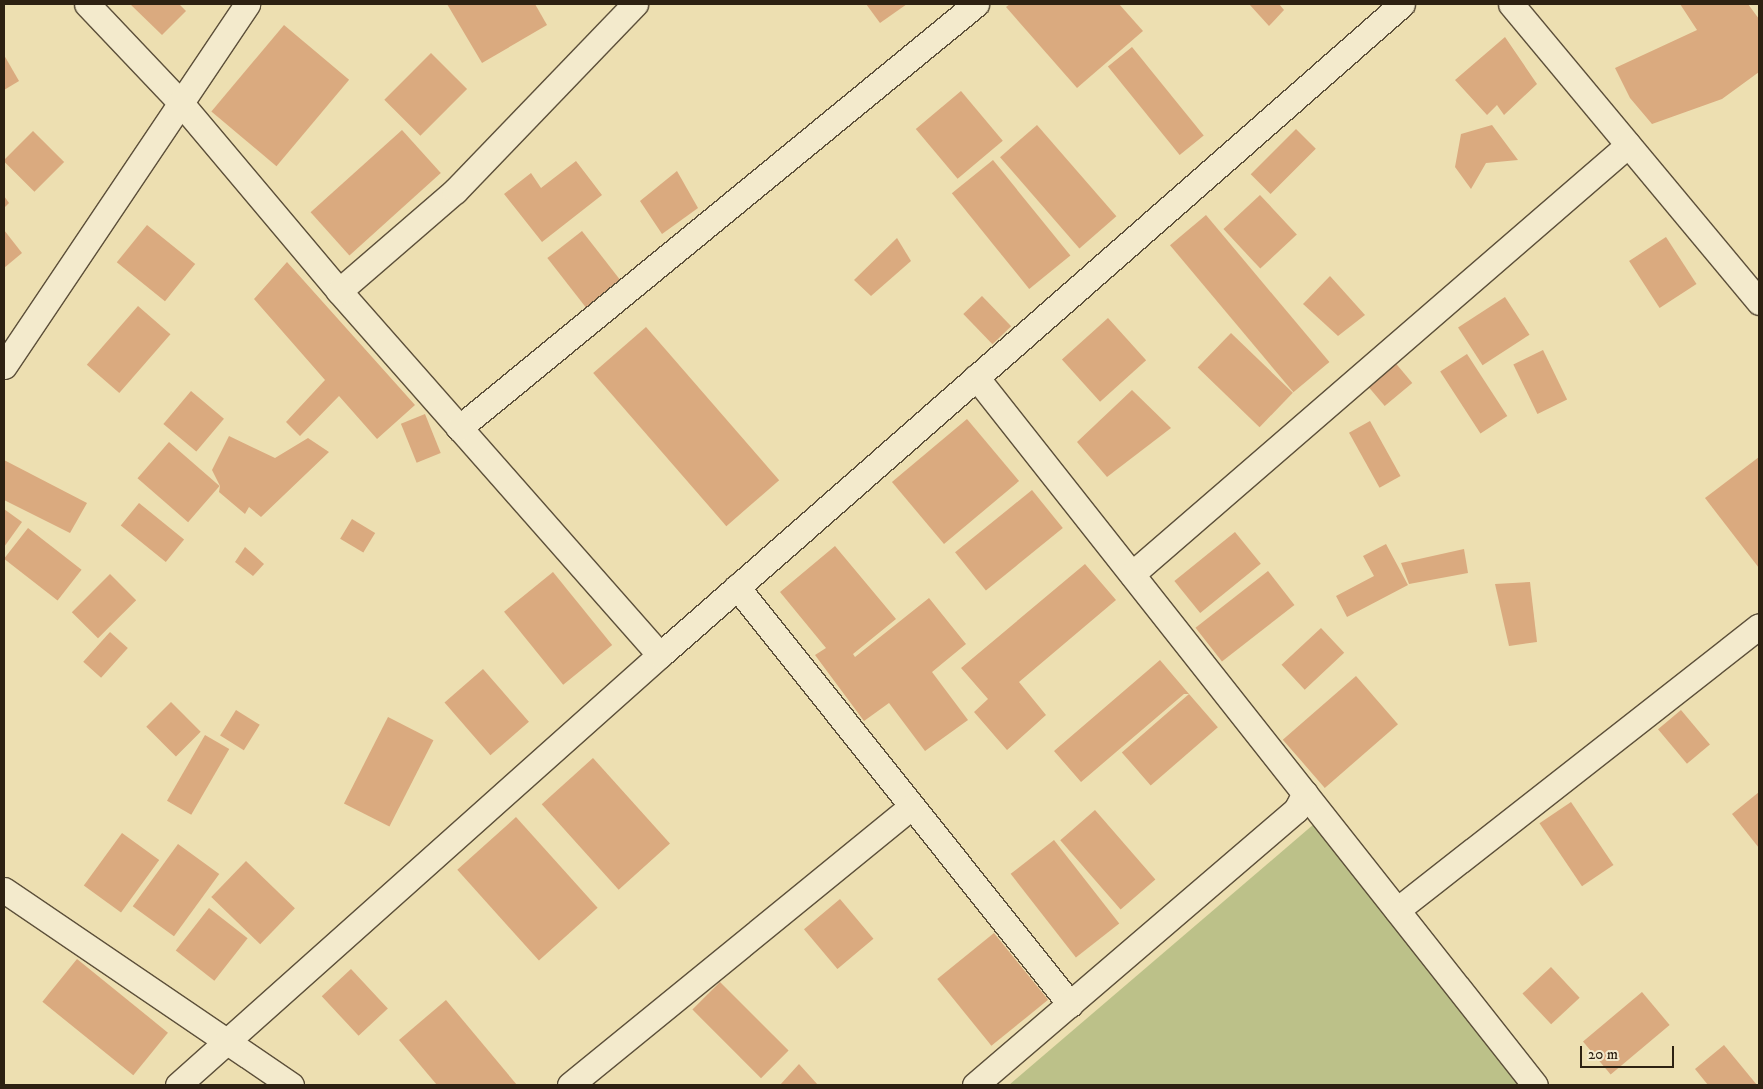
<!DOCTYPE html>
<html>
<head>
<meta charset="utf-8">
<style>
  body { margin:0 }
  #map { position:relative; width:1763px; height:1089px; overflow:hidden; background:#eddfb1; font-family:"IM FELL DW Pica",serif }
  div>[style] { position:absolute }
  .green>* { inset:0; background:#bcc189 }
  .building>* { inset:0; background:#daaa7f; transform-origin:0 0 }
  .roads { filter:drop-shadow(1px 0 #5d503a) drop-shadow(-1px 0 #5d503a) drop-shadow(0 1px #5d503a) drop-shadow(0 -1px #5d503a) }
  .street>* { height:25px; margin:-12.5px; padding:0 12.5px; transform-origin:12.5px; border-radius:12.5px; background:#f3eacc }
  span { translate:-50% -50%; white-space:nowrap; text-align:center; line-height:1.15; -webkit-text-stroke:4px #f3eacc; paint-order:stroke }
  .frame { position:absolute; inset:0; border:5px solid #2d2112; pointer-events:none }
  .scale { position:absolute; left:1580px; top:1046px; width:94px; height:22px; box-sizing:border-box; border:2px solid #2d2112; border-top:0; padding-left:6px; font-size:15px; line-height:18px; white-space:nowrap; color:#2d2112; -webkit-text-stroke:4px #f3eacc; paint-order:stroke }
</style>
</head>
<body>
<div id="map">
  <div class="green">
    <i style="clip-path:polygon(1314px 824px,1521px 1085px,1009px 1085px)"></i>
  </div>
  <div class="building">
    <i style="clip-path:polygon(130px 4px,179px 4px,186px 11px,162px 35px)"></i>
    <i style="clip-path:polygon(447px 4px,535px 4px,547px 25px,482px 63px)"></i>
    <i style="clip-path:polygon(866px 4px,907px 4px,880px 23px)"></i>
    <i style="clip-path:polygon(1010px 4px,1119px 4px,1143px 31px,1077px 88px,1006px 7px)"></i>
    <i style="clip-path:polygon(1249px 4px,1279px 4px,1284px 10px,1269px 26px)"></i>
    <i style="clip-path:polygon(1680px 4px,1748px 4px,1759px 19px,1759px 72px,1722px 99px,1652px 124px,1630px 98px,1615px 68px,1697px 30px)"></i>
    <i style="left:284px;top:25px;width:85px;height:113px;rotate:40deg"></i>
    <i style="clip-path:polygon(1505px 37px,1537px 84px,1504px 115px,1497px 105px,1487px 115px,1455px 80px)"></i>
    <i style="left:1132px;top:47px;width:114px;height:31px;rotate:51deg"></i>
    <i style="left:431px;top:53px;width:51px;height:66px;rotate:45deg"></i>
    <i style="clip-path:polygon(4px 55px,19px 81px,4px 90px)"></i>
    <i style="left:961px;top:91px;width:65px;height:59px;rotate:50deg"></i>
    <i style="left:1037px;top:125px;width:121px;height:49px;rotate:49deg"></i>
    <i style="clip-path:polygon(1492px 125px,1518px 160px,1486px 163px,1471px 189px,1455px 167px,1461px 134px)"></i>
    <i style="left:1296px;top:129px;width:28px;height:64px;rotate:45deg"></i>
    <i style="left:402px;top:130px;width:58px;height:123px;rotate:48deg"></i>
    <i style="left:33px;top:131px;width:44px;height:42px;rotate:45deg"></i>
    <i style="left:993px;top:160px;width:123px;height:53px;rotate:51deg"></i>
    <i style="clip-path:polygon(576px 161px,602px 195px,542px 242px,504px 194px,531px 173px,541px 188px)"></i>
    <i style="clip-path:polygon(677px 171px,698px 208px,662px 234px,640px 201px)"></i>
    <i style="left:1260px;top:195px;width:54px;height:50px;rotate:47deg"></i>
    <i style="clip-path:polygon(4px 196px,9px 203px,4px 208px)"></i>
    <i style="left:1206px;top:215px;width:192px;height:47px;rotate:50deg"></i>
    <i style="left:147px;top:225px;width:62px;height:48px;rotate:39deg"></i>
    <i style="clip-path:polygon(4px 230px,22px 253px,4px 268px)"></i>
    <i style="left:582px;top:231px;width:63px;height:44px;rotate:52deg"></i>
    <i style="left:1666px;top:237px;width:56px;height:44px;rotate:57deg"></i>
    <i style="clip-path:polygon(897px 238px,911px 261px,871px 296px,854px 280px)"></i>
    <i style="clip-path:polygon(287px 262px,415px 405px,377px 439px,339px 396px,300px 436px,286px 422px,325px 380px,254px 299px)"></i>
    <i style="clip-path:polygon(1330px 276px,1365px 315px,1338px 336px,1303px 304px)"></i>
    <i style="left:982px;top:296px;width:42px;height:26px;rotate:46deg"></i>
    <i style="left:1505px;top:297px;width:45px;height:56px;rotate:57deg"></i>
    <i style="left:138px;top:306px;width:43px;height:78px;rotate:41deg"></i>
    <i style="left:1108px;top:318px;width:57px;height:62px;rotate:48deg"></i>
    <i style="left:646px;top:327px;width:203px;height:70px;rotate:49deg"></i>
    <i style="left:1231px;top:333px;width:86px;height:48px;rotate:44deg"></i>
    <i style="left:1543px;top:350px;width:55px;height:33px;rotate:64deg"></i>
    <i style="left:1467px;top:354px;width:74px;height:32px;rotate:57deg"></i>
    <i style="left:1393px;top:360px;width:30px;height:36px;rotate:50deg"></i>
    <i style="clip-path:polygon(1132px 390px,1171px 428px,1107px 477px,1077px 442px)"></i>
    <i style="left:191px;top:391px;width:43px;height:43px;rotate:40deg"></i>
    <i style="left:425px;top:414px;width:42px;height:26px;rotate:68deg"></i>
    <i style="left:967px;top:419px;width:81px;height:98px;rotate:50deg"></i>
    <i style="left:1370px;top:421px;width:63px;height:24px;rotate:61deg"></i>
    <i style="clip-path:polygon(229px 436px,275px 458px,308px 438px,329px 452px,261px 517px,249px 507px,245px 514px,219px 492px,220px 486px,212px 470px)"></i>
    <i style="left:169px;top:442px;width:67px;height:48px;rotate:41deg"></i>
    <i style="clip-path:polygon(1759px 457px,1759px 568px,1705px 498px)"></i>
    <i style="clip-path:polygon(4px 460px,87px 503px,70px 533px,4px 500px)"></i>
    <i style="left:1032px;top:490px;width:49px;height:99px;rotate:51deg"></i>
    <i style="left:139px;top:503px;width:58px;height:29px;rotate:39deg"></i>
    <i style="clip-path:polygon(4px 509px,22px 522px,4px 547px)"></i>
    <i style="left:352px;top:519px;width:27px;height:23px;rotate:31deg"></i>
    <i style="left:28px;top:528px;width:68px;height:39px;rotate:38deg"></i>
    <i style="left:1235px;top:532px;width:41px;height:78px;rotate:51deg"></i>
    <i style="clip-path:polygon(1386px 544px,1408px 585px,1347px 617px,1336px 596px,1374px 576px,1363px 556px)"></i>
    <i style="clip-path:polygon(835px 546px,896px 619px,853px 654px,855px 657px,929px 598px,966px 644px,932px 672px,968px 720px,925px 751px,889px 703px,864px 721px,815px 655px,826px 648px,780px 592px)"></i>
    <i style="clip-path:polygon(245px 547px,264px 564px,253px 576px,235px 562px)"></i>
    <i style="clip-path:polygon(1464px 549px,1468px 573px,1409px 584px,1401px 563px)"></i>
    <i style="clip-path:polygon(1085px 564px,1116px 600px,1019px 682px,1046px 715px,1007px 750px,974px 712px,988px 699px,961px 668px)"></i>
    <i style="left:1268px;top:571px;width:43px;height:92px;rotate:52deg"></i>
    <i style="left:553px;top:572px;width:94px;height:63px;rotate:51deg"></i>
    <i style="left:110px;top:574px;width:37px;height:54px;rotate:45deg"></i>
    <i style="clip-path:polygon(1530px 582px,1537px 642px,1509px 646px,1495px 584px)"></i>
    <i style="left:1321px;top:628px;width:34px;height:54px;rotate:47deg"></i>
    <i style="left:110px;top:632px;width:24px;height:40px;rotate:42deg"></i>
    <i style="clip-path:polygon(1160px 660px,1189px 694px,1184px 694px,1081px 782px,1054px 751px)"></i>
    <i style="left:483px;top:669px;width:70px;height:51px;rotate:49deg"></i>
    <i style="left:1356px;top:676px;width:64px;height:97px;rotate:49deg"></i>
    <i style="left:1189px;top:694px;width:44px;height:89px;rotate:49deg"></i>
    <i style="left:171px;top:702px;width:42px;height:35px;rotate:45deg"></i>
    <i style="left:236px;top:710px;width:28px;height:30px;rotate:32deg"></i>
    <i style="left:1681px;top:710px;width:45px;height:30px;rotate:50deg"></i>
    <i style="left:388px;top:717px;width:51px;height:97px;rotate:27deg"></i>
    <i style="left:205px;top:735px;width:28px;height:76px;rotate:30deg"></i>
    <i style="left:593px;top:758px;width:115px;height:69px;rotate:48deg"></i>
    <i style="clip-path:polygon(1759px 792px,1759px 848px,1732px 814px)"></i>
    <i style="left:1571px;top:802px;width:76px;height:38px;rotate:56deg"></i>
    <i style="left:1095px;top:810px;width:92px;height:46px;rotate:49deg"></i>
    <i style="left:516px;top:817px;width:122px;height:79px;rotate:48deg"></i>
    <i style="left:122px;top:833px;width:46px;height:65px;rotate:36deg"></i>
    <i style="left:1054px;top:840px;width:106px;height:55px;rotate:52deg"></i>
    <i style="left:178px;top:844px;width:51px;height:77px;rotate:36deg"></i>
    <i style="left:246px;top:861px;width:68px;height:50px;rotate:44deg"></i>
    <i style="left:840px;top:899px;width:52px;height:47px;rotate:50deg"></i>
    <i style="left:209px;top:908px;width:49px;height:54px;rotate:38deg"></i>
    <i style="left:994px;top:933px;width:86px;height:73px;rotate:51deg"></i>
    <i style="left:77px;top:959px;width:117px;height:55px;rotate:39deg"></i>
    <i style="left:1551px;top:967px;width:42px;height:39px;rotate:47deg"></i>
    <i style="left:351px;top:969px;width:54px;height:40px;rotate:47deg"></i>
    <i style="left:720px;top:982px;width:97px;height:39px;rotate:45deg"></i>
    <i style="left:1642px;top:992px;width:43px;height:77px;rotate:50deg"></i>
    <i style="clip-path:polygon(446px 1000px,517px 1085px,437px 1085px,399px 1040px)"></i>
    <i style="clip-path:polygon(1724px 1045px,1757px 1085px,1708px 1085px,1695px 1069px)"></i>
    <i style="clip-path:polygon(799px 1064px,818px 1085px,780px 1085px)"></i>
  </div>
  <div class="roads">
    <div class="street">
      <i style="left:87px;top:4px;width:135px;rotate:46.5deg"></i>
      <i style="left:180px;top:102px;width:247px;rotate:49.9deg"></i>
      <i style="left:339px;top:291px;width:485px;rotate:48.6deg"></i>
      <i style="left:1511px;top:4px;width:388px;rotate:50.2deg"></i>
      <i style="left:339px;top:291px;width:153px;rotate:-40.8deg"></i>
      <i style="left:455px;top:191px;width:260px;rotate:-46.1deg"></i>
      <i style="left:4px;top:366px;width:436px;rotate:-56.1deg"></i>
      <i style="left:976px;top:377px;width:902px;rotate:51.71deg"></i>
      <i style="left:459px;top:428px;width:669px;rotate:-39.36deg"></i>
      <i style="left:1132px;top:574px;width:656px;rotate:-40.86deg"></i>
      <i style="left:737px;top:587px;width:534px;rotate:51.39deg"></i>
      <i style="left:4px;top:890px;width:347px;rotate:34.2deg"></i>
      <i style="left:1397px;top:910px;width:460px;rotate:-38.1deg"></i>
      <i style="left:178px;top:1085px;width:646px;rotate:-41.74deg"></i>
      <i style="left:660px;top:655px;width:987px;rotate:-41.26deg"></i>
      <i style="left:570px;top:1085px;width:441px;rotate:-39.2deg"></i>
      <i style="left:975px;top:1085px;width:423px;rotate:-40.6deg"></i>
      <i style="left:1296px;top:810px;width:19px;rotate:-62deg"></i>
    </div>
  </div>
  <div class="frame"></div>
  <div class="scale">20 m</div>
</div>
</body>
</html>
